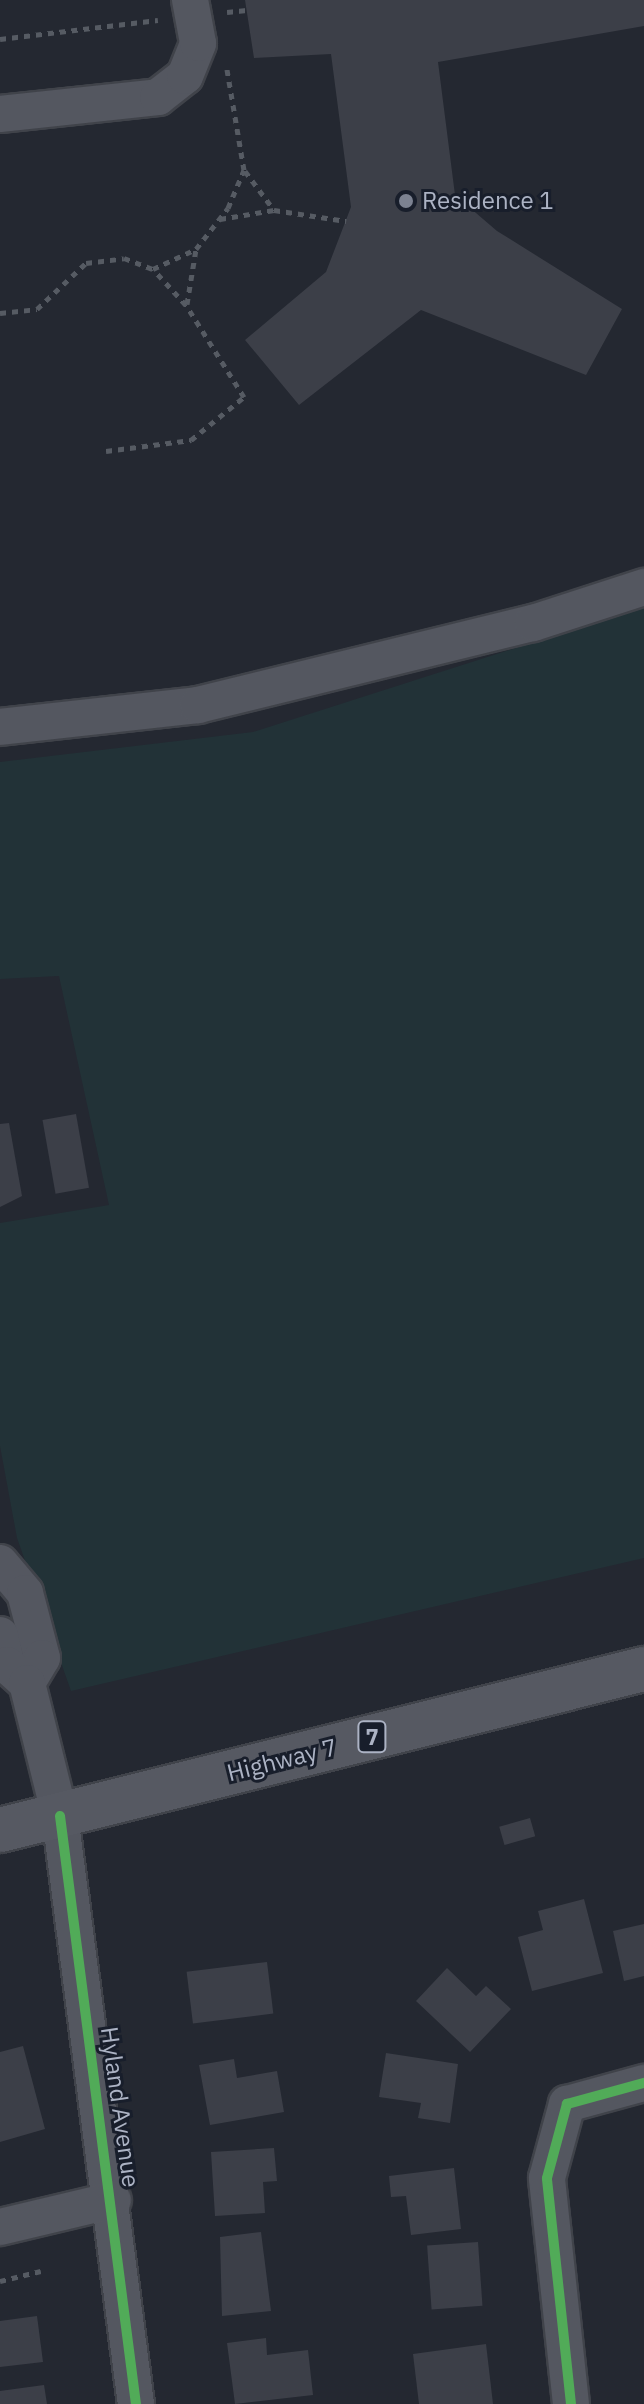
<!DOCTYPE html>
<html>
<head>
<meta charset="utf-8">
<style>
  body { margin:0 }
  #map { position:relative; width:644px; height:2404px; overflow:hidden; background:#242831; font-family:"IBM Plex Sans",sans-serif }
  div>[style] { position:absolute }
  .green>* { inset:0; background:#223237 }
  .building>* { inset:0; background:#3c3f48; transform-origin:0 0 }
  .path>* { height:5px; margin-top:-2.5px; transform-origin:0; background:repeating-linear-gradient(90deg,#565b63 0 6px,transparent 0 12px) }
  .roads { filter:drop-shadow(2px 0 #40434a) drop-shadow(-2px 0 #40434a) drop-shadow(0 2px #40434a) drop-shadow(0 -2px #40434a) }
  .minor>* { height:36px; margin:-18px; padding:0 18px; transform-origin:18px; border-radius:18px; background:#545760 }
  .major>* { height:44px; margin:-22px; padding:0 22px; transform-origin:22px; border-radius:22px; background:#565962 }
  .cycleway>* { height:10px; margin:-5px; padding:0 5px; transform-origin:5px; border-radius:5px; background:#51ab58 }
  .dots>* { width:22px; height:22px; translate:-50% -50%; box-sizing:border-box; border:4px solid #181e2b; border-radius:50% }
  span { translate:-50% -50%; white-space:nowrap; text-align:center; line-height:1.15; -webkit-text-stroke:6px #181e2b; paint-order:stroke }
  .shield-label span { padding:2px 6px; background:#181e2b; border:2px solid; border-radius:6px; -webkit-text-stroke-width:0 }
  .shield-label { font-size:22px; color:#acb3c4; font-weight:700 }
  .poi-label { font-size:24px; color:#acb3c4 }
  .left { translate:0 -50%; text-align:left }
  .street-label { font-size:24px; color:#acb3c4 }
</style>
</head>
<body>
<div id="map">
  <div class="green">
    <i style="clip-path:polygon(644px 607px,644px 1558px,71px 1691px,17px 1538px,0 1446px,0 1223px,109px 1205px,59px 976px,0 979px,0 762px,253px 732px)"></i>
  </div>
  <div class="building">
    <i style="clip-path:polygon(245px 0,644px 0,644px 26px,438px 62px,455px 195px,497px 231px,622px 309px,586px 375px,421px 310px,299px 405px,245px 340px,326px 272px,351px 207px,331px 54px,254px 58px)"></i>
    <i style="left:76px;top:1114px;width:75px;height:34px;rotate:80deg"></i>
    <i style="clip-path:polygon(9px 1123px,22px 1196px,0 1207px,0 1124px)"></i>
    <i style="left:530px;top:1818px;width:19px;height:32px;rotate:74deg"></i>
    <i style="clip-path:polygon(584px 1899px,603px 1973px,532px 1991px,518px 1937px,543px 1930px,538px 1911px)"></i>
    <i style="clip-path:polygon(644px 1924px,644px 1976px,624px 1981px,613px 1931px)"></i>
    <i style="left:267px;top:1962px;width:52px;height:81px;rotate:83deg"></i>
    <i style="clip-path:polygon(447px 1968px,476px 1996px,486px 1986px,511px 2009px,470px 2052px,416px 2001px)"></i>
    <i style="clip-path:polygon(23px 2046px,45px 2129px,0 2142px,0 2052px)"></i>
    <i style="clip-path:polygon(386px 2053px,458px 2064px,450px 2123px,418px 2118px,421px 2103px,379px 2097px)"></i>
    <i style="clip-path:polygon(234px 2059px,237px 2078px,277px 2071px,284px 2112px,210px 2125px,199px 2065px)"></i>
    <i style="clip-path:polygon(274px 2148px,277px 2181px,263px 2182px,265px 2213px,215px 2216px,211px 2152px)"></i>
    <i style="clip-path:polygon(454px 2168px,461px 2229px,411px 2235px,406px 2196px,391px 2197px,389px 2176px)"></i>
    <i style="clip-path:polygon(261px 2232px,271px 2311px,222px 2316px,220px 2237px)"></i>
    <i style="left:478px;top:2242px;width:64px;height:51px;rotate:86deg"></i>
    <i style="clip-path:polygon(37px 2316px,43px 2362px,0 2367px,0 2321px)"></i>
    <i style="clip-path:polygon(266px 2338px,267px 2355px,308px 2350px,313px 2395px,235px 2404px,227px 2343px)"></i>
    <i style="clip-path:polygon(486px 2344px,493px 2404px,419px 2404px,413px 2354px)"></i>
    <i style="clip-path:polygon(44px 2385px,47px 2404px,0 2404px,0 2391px)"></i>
  </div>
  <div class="path">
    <i style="left:227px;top:12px;width:20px;rotate:-6deg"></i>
    <i style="left:0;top:39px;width:159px;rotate:-6.9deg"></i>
    <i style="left:245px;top:171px;width:49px;rotate:53.4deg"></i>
    <i style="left:274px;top:210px;width:73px;rotate:8.7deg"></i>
    <i style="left:220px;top:219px;width:55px;rotate:-9.5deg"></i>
    <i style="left:187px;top:304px;width:56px;rotate:-80.7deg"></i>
    <i style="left:0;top:313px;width:37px;rotate:-6deg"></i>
    <i style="left:37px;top:309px;width:67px;rotate:-43.2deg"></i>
    <i style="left:86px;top:263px;width:38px;rotate:-7deg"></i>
    <i style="left:124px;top:258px;width:31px;rotate:21deg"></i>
    <i style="left:153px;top:269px;width:47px;rotate:-24.9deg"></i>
    <i style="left:196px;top:249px;width:52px;rotate:-52deg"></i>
    <i style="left:228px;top:208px;width:41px;rotate:-67.2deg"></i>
    <i style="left:244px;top:170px;width:102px;rotate:-99.6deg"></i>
    <i style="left:106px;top:451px;width:86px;rotate:-7.4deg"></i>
    <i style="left:191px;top:440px;width:68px;rotate:-39.1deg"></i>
    <i style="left:244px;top:397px;width:109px;rotate:-122.2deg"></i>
    <i style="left:186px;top:305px;width:49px;rotate:-132.5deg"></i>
    <i style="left:0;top:2281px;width:42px;rotate:-13.7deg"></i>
  </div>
  <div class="roads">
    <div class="minor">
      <i style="left:0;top:114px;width:159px;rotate:-6.1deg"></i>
      <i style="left:158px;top:97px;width:34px;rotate:-38deg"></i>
      <i style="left:185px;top:76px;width:35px;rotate:-68deg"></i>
      <i style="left:198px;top:43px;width:44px;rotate:-100.5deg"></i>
      <i style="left:0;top:727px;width:199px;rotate:-6.3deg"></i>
      <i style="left:198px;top:705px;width:345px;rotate:-13.8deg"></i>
      <i style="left:533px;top:623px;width:117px;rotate:-18deg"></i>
      <i style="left:0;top:1563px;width:39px;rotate:50deg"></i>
      <i style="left:25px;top:1593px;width:67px;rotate:75.3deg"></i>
      <i style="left:42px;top:1658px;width:29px;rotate:121deg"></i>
      <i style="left:0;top:1635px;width:31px;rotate:77deg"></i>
      <i style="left:7px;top:1665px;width:27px;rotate:42deg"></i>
      <i style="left:27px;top:1683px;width:137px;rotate:76.1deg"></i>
      <i style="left:60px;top:1816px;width:593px;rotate:82.64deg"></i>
      <i style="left:0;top:2227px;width:116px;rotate:-13.4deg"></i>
      <i style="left:571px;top:2404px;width:227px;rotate:-96.1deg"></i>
      <i style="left:547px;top:2178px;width:77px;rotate:-74.9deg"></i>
      <i style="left:567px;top:2104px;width:80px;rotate:-15.3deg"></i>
    </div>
    <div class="major">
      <i style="left:0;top:1830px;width:664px;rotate:-14.04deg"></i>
    </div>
  </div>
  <div class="cycleway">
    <i style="left:60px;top:1816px;width:593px;rotate:82.64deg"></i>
    <i style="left:571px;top:2404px;width:227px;rotate:-96.1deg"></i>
    <i style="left:547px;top:2178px;width:77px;rotate:-74.9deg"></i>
    <i style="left:567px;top:2104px;width:80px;rotate:-15.3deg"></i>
  </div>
  <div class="dots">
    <i style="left:406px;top:201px;background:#7c8291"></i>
  </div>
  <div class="shield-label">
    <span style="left:372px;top:1737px">7</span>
  </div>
  <div class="poi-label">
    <span class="left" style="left:422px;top:201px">Residence 1</span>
  </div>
  <div class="street-label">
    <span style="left:282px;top:1760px;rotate:-14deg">Highway 7</span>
    <span style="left:120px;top:2107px;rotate:82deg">Hyland Avenue</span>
  </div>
</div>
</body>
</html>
